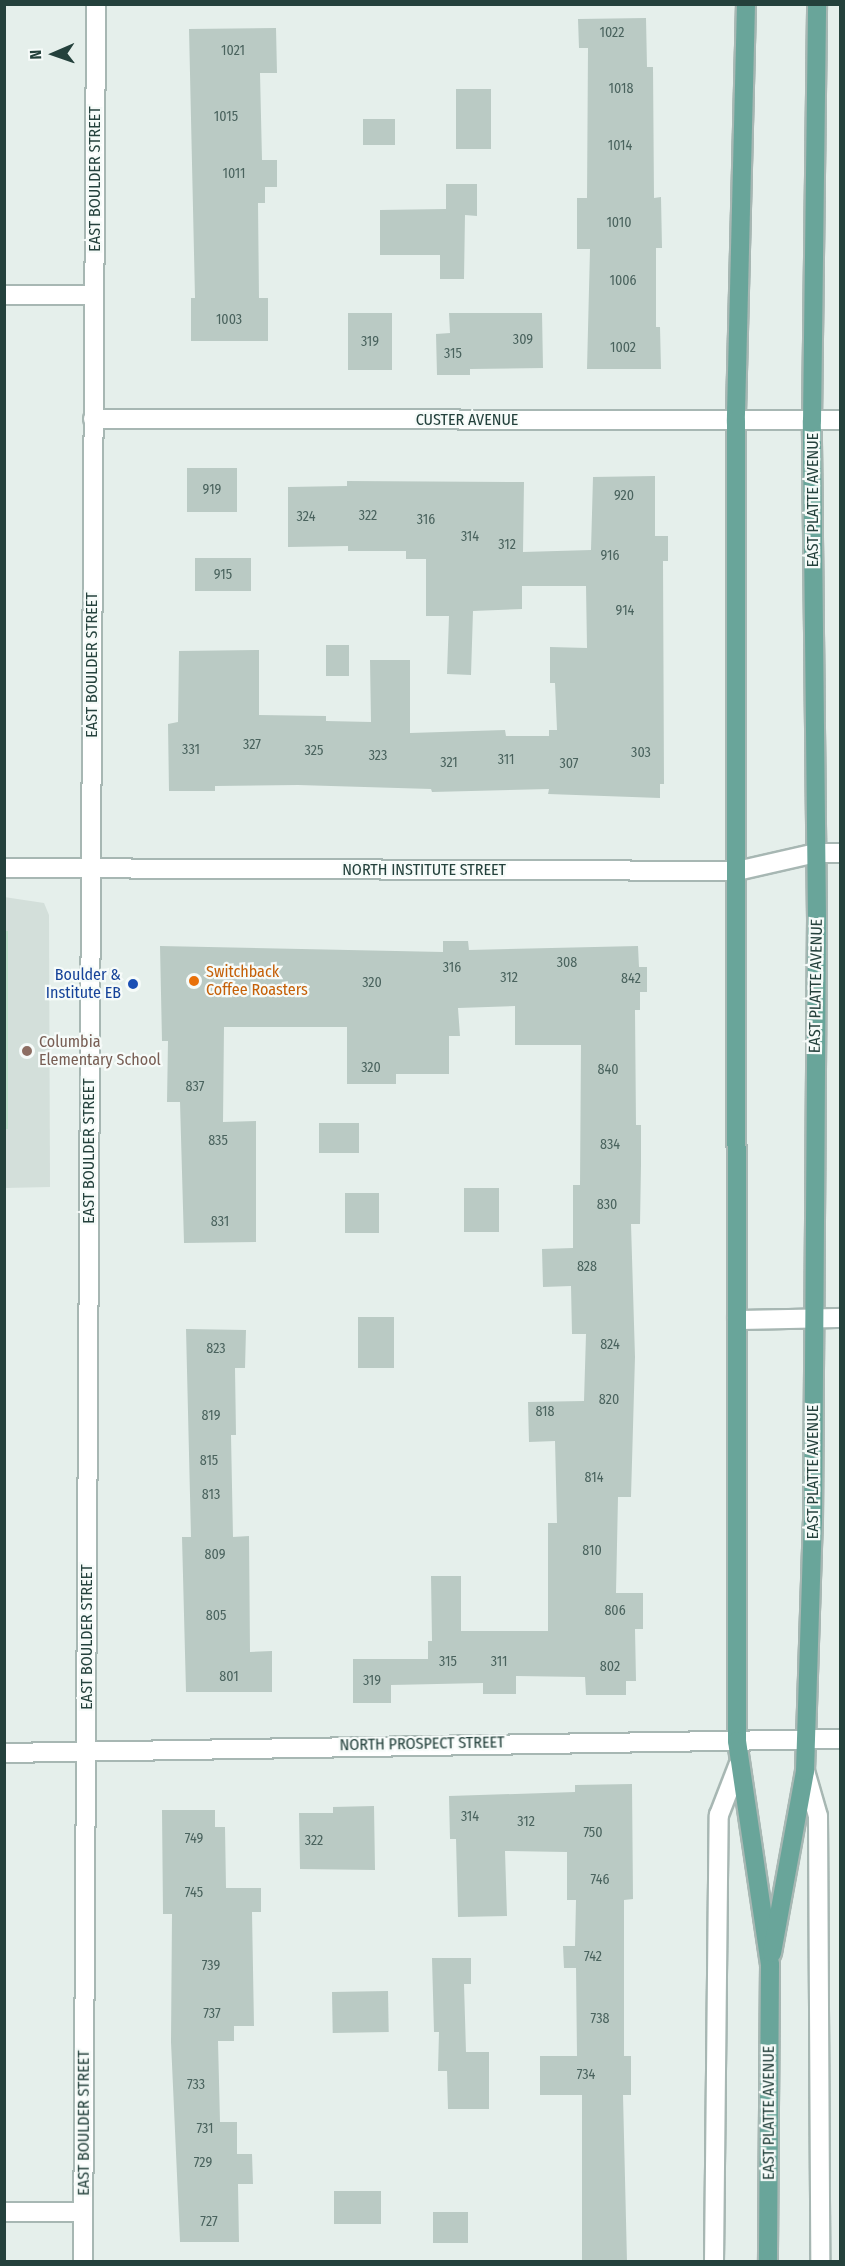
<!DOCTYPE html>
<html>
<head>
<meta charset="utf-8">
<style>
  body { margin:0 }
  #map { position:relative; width:845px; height:2266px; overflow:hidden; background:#e5efeb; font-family:"Fira Sans Condensed",sans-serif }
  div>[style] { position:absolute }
  .built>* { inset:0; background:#d3dfda }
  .green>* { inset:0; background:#bee0ca }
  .building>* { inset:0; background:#bacac4; transform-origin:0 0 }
  .roads { filter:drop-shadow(2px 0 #a7b7b3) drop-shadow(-2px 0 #a7b7b3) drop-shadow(0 2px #a7b7b3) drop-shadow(0 -2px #a7b7b3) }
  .minor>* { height:18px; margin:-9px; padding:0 9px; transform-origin:9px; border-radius:9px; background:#fff }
  .tertiary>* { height:18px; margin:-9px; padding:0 9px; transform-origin:9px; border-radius:9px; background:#fff }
  .primary>* { height:18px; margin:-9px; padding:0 9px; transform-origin:9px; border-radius:9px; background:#69a59a }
  .dots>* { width:16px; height:16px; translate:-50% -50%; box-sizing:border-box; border:3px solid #f6fbf9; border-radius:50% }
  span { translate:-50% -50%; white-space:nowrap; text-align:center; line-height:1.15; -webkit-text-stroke:4.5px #f6fbf9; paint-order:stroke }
  .number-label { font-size:14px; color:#4a635e }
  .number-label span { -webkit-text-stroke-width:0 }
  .street-label { font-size:16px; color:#24413c }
  .food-label { font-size:16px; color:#c56008 }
  .left { translate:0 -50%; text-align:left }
  .transit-label { font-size:16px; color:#164399 }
  .right { translate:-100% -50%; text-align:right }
  .education-label { font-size:16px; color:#785e54 }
  .frame { position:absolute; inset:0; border:6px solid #24413c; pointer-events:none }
  .north { position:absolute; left:24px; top:24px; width:60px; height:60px; -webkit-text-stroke:4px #f6fbf9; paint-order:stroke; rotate:268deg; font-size:16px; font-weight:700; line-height:24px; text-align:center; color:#24413c }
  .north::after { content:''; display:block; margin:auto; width:21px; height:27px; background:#24413c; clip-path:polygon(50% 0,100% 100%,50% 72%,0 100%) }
</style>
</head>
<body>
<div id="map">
  <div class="built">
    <i style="clip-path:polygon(4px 897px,44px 903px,49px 915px,50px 1187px,5px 1188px)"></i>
  </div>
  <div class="green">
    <i style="clip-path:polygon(5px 931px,8px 931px,8px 1129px,4px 1129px)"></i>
  </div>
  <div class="building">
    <i style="clip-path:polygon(646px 18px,647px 67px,653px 67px,654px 198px,661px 197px,662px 248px,656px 248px,656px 327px,660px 327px,661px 369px,587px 369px,590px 249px,577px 249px,577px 198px,587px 198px,588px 48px,579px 48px,578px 19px)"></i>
    <i style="clip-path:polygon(276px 28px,277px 73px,260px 73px,262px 160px,277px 160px,277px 187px,265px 187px,265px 203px,258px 203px,259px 298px,268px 298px,268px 341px,191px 341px,191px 298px,195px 298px,189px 29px)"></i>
    <i style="left:456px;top:89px;width:35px;height:60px"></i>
    <i style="left:395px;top:119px;width:26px;height:32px;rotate:90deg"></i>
    <i style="clip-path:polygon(446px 184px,477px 184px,477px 216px,465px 215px,464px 279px,440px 279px,440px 255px,380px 255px,380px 210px,446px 209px)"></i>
    <i style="left:392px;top:313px;width:57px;height:44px;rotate:90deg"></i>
    <i style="clip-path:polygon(449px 313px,542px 313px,543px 368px,470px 369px,470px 375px,437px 375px,436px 334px,450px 333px)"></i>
    <i style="left:187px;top:468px;width:50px;height:44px"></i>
    <i style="clip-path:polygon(655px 476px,655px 536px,668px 536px,668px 561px,663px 561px,664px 784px,660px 784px,660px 798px,548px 794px,549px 789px,432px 792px,431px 789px,298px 785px,215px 786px,215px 791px,169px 791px,168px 724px,178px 722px,179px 651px,259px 650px,259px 715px,326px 716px,326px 721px,371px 722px,370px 660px,410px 660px,410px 733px,505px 730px,506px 736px,549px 736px,549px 730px,557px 730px,555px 683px,550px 683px,550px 647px,587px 648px,586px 586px,522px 586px,522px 609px,473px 611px,471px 675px,447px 674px,449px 616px,426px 616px,426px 559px,406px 559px,406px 551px,348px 551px,348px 546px,288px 547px,288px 487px,347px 486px,347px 481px,524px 482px,523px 552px,591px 550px,593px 477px)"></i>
    <i style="left:195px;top:558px;width:56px;height:33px"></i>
    <i style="left:326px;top:645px;width:23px;height:31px"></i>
    <i style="clip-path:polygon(443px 941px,468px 941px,469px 950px,638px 946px,639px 967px,647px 967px,647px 992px,640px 992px,640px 1010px,635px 1010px,636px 1125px,641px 1125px,641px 1165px,640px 1224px,631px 1224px,635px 1357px,631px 1497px,618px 1497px,616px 1593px,643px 1593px,643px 1629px,635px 1629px,636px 1681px,626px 1681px,626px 1695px,586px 1695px,585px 1677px,516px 1676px,516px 1694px,483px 1694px,483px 1683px,391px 1685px,391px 1703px,353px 1703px,353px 1659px,428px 1659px,428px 1641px,432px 1641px,431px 1576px,461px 1576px,461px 1631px,548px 1631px,548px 1523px,557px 1523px,555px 1441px,529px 1442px,528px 1402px,584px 1401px,586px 1334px,572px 1334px,571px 1286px,543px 1287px,542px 1249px,573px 1248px,573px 1185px,580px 1185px,581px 1045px,515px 1045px,515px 1006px,458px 1008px,460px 1036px,449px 1036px,449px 1074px,396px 1074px,396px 1084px,347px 1084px,347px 1027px,224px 1027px,223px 1122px,256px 1121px,256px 1242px,184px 1243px,180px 1102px,167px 1102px,168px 1041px,162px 1041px,160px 946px,443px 952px)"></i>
    <i style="left:319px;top:1123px;width:40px;height:30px"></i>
    <i style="left:499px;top:1188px;width:44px;height:35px;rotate:90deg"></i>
    <i style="left:345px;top:1193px;width:34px;height:40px"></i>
    <i style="left:394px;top:1317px;width:51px;height:36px;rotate:90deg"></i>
    <i style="clip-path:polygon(186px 1329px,246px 1330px,245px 1368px,235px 1368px,236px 1435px,231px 1435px,233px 1537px,249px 1536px,250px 1652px,272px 1651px,272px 1692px,186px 1692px,182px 1537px,191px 1537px)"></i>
    <i style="clip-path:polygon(632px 1784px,633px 1899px,624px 1900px,624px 2056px,631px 2056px,631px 2095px,623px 2095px,627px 2262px,582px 2262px,582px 2095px,540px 2095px,540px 2056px,577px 2056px,576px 1968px,564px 1968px,563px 1946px,575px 1946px,576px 1900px,567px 1900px,567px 1852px,505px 1851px,507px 1916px,458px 1917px,456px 1839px,450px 1839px,449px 1796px,575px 1792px,575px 1785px)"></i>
    <i style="clip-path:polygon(374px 1806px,375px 1870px,300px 1869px,299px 1813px,333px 1813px,333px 1807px)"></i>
    <i style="clip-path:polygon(162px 1810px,215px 1810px,215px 1827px,225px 1827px,226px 1888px,261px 1888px,261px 1912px,252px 1912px,254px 2026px,234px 2026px,234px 2041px,218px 2041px,220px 2122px,237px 2122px,237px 2154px,252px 2154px,253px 2184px,238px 2184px,239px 2242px,180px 2242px,171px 2042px,172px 1914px,163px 1914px)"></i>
    <i style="clip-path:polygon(432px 1958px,471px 1958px,471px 1984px,464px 1984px,466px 2052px,489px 2052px,489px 2109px,448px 2109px,447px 2071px,438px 2071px,439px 2032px,434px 2032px)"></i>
    <i style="left:388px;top:1991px;width:41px;height:56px;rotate:89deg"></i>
    <i style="left:334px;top:2191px;width:47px;height:33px"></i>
    <i style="left:468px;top:2212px;width:31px;height:35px;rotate:90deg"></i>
  </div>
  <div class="roads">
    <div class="minor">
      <i style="left:4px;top:295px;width:90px"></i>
      <i style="left:93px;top:419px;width:747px;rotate:0.08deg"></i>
      <i style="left:737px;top:1320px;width:103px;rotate:-1.1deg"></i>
      <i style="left:4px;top:1753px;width:836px;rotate:-0.96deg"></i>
      <i style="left:805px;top:1771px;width:47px;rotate:73.9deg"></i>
      <i style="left:818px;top:1816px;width:446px;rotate:89.7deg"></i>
      <i style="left:4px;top:2212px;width:79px"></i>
      <i style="left:714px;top:2262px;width:447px;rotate:-89.4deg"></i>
      <i style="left:719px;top:1815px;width:53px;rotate:-68.8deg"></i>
    </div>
    <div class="tertiary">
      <i style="left:4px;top:868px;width:733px;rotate:0.23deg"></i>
      <i style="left:737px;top:871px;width:81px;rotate:-12.8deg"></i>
      <i style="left:816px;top:853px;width:24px"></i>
      <i style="left:83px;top:2262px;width:2258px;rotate:-89.67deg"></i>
    </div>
    <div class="primary">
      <i style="left:746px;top:4px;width:417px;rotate:91.4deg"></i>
      <i style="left:736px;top:421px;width:1320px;rotate:89.96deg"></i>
      <i style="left:737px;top:1741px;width:226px;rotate:81.6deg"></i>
      <i style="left:770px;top:1965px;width:297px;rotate:90.4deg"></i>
      <i style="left:772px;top:1953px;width:185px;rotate:-79.7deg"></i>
      <i style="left:805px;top:1771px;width:249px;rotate:-88.2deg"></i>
      <i style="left:813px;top:1522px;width:603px;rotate:-89.62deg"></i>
      <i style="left:817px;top:919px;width:498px;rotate:-90.6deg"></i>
      <i style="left:812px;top:421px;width:417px;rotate:-89.3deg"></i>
    </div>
  </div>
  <div class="dots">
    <i style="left:194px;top:981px;background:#e8710a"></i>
    <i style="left:133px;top:984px;background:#1a4fb4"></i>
    <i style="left:27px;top:1051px;background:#8d6e63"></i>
  </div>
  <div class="number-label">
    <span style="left:612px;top:33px">1022</span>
    <span style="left:233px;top:51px">1021</span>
    <span style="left:621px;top:89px">1018</span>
    <span style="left:226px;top:117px">1015</span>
    <span style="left:620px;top:146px">1014</span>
    <span style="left:234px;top:174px">1011</span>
    <span style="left:619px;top:223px">1010</span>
    <span style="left:623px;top:281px">1006</span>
    <span style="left:229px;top:320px">1003</span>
    <span style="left:523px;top:340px">309</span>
    <span style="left:370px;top:342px">319</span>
    <span style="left:623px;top:348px">1002</span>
    <span style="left:453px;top:354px">315</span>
    <span style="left:212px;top:490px">919</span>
    <span style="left:624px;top:496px">920</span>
    <span style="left:368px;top:516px">322</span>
    <span style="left:306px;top:517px">324</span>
    <span style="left:426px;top:520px">316</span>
    <span style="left:470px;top:537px">314</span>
    <span style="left:507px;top:545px">312</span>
    <span style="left:610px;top:556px">916</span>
    <span style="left:223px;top:575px">915</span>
    <span style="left:625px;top:611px">914</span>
    <span style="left:252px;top:745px">327</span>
    <span style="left:191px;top:750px">331</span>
    <span style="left:314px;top:751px">325</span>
    <span style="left:641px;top:753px">303</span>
    <span style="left:378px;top:756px">323</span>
    <span style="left:506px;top:760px">311</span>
    <span style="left:449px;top:763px">321</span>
    <span style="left:569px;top:764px">307</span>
    <span style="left:567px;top:963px">308</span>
    <span style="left:452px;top:968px">316</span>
    <span style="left:509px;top:978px">312</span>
    <span style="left:631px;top:979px">842</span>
    <span style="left:372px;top:983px">320</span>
    <span style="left:371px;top:1068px">320</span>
    <span style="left:608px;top:1070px">840</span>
    <span style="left:195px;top:1087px">837</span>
    <span style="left:218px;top:1141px">835</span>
    <span style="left:610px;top:1145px">834</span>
    <span style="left:607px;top:1205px">830</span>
    <span style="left:220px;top:1222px">831</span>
    <span style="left:587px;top:1267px">828</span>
    <span style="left:610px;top:1345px">824</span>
    <span style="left:216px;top:1349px">823</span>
    <span style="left:609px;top:1400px">820</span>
    <span style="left:545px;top:1412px">818</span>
    <span style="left:211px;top:1416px">819</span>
    <span style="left:209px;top:1461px">815</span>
    <span style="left:594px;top:1478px">814</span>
    <span style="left:211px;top:1495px">813</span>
    <span style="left:592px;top:1551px">810</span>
    <span style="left:215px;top:1555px">809</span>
    <span style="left:615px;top:1611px">806</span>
    <span style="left:216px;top:1616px">805</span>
    <span style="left:448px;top:1662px">315</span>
    <span style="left:499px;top:1662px">311</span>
    <span style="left:610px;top:1667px">802</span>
    <span style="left:229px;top:1677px">801</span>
    <span style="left:372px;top:1681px">319</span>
    <span style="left:470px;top:1817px">314</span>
    <span style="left:526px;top:1822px">312</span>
    <span style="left:593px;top:1833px">750</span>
    <span style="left:194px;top:1839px">749</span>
    <span style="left:314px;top:1841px">322</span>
    <span style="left:600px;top:1880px">746</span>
    <span style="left:194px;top:1893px">745</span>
    <span style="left:593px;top:1957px">742</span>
    <span style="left:211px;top:1966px">739</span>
    <span style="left:212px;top:2014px">737</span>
    <span style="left:600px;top:2019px">738</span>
    <span style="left:586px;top:2075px">734</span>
    <span style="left:196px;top:2085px">733</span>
    <span style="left:205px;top:2129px">731</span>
    <span style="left:203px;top:2163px">729</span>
    <span style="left:209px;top:2222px">727</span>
  </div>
  <div class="street-label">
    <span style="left:95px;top:179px;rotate:-90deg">EAST BOULDER STREET</span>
    <span style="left:467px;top:420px">CUSTER AVENUE</span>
    <span style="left:813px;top:500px;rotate:-90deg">EAST PLATTE AVENUE</span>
    <span style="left:92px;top:665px;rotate:-90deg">EAST BOULDER STREET</span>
    <span style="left:424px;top:870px">NORTH INSTITUTE STREET</span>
    <span style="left:816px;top:986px;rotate:-89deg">EAST PLATTE AVENUE</span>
    <span style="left:89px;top:1151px;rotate:-90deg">EAST BOULDER STREET</span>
    <span style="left:813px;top:1472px;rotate:-90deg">EAST PLATTE AVENUE</span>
    <span style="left:87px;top:1637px;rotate:-90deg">EAST BOULDER STREET</span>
    <span style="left:422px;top:1744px;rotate:-1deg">NORTH PROSPECT STREET</span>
    <span style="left:769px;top:2113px;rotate:-90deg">EAST PLATTE AVENUE</span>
    <span style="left:84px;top:2123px;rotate:-90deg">EAST BOULDER STREET</span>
  </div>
  <div class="food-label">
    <span class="left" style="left:206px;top:981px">Switchback<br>Coffee Roasters</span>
  </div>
  <div class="transit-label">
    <span class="right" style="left:121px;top:984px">Boulder &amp;<br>Institute EB</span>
  </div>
  <div class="education-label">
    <span class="left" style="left:39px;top:1051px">Columbia<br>Elementary School</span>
  </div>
  <div class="frame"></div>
  <div class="north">N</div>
</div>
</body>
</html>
